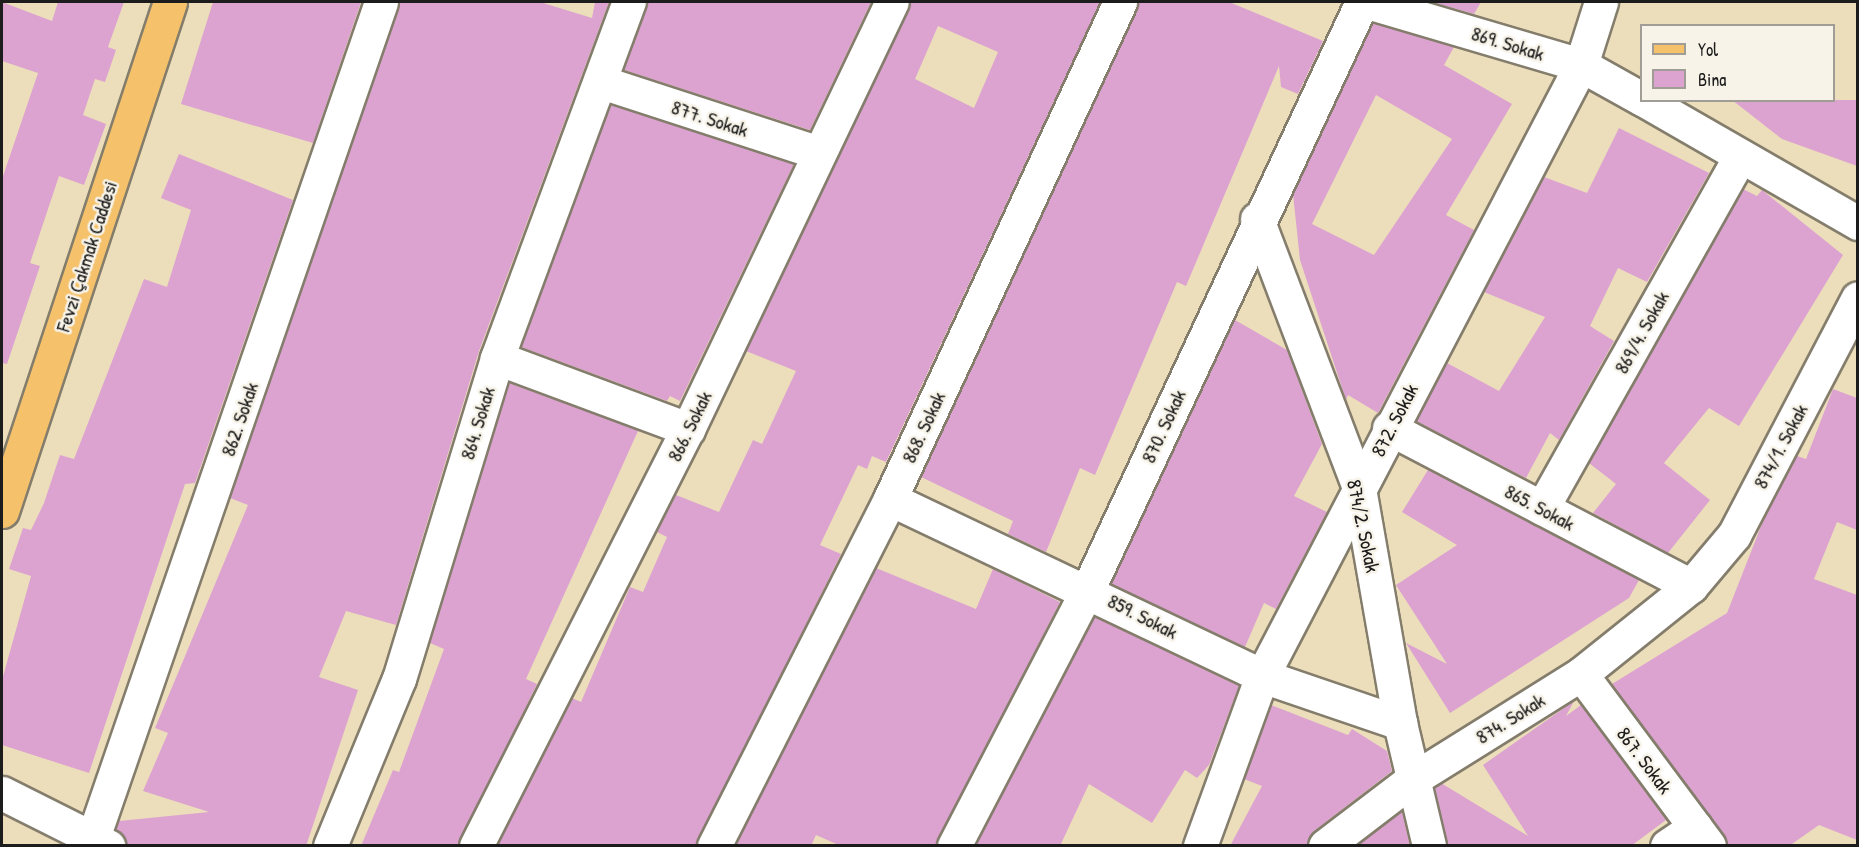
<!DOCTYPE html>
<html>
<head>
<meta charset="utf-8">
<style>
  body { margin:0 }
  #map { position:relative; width:1859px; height:847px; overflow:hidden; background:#ecdebb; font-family:"Patrick Hand",sans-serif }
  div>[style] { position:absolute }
  .building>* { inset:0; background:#dca3d0 }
  .roads { filter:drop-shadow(2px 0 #847d6c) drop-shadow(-2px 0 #847d6c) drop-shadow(0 2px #847d6c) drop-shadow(0 -2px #847d6c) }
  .minor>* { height:33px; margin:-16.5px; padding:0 16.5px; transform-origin:16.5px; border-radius:16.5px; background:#fff }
  .major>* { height:33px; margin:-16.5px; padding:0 16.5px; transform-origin:16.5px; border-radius:16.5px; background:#f5c16b }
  span { translate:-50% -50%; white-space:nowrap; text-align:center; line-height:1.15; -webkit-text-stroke:5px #f7f3e8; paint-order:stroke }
  .street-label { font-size:20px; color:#1c1c1c }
  .frame { position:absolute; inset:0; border:3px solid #1c1c1c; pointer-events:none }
  .legend { position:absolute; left:1640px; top:24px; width:195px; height:78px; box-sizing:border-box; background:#f7f3e8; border:2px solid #9f9d96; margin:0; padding:8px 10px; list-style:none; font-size:18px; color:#1c1c1c }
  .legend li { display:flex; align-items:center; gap:12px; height:30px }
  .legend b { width:30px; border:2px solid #9f9d96 }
</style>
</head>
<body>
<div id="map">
  <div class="building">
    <i style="clip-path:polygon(2px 2px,52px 21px,58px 2px,124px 2px,108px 47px,116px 50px,105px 82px,95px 79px,83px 115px,106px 124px,84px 185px,59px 176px,30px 263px,40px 266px,7px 364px,2px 363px,2px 179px,38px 73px,2px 61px)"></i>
    <i style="clip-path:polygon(213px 2px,361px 2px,313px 143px,181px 104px)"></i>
    <i style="clip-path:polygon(399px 2px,540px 2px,592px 18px,595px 2px,609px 2px,479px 351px,396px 625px,346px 611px,319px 677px,358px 690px,306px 846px,127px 846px,116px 829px,119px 821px,209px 812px,143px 791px,168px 733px,155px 728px,248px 505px,230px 498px)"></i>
    <i style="clip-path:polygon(647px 2px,871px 2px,810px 130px,624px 70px)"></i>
    <i style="clip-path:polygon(evenodd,911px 2px,1100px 2px,886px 462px,872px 456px,867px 469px,858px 465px,820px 545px,841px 554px,696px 846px,497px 846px,572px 698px,581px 702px,630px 587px,643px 592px,667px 537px,657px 532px,676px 495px,719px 512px,753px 440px,762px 444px,796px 371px,746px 351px,911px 2px,938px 26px,998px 52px,974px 108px,915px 79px,938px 26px)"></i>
    <i style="clip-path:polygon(1139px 2px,1229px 2px,1323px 41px,1298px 94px,1281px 87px,1279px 66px,1186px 286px,1177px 282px,1095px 475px,1080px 468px,1046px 552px,1008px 534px,1013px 521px,921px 477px)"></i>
    <i style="clip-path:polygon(1432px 2px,1481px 2px,1474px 14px)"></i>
    <i style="clip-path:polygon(evenodd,1373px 23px,1454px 47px,1444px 65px,1512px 104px,1446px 215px,1474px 230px,1378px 413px,1348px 395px,1346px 400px,1300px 260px,1293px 194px,1373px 23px,1376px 95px,1452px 139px,1374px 255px,1312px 224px,1376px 95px)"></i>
    <i style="clip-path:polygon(1732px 100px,1857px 100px,1857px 166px,1782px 139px)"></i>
    <i style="clip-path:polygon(611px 105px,794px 164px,680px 401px,670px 396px,667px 401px,521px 347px)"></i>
    <i style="clip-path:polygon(1619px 128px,1709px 173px,1647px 282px,1618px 268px,1590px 326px,1614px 341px,1559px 440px,1550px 433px,1526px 478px,1416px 421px,1447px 363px,1499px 391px,1545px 317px,1484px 292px,1544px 177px,1587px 193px)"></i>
    <i style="clip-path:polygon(179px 154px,293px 200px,195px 483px,185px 484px,89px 773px,2px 745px,2px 680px,31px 576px,9px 569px,23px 528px,31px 530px,44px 503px,60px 455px,74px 459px,144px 279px,167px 287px,191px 210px,161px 198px)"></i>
    <i style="clip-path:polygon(1743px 189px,1757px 196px,1762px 190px,1843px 255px,1739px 426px,1709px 408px,1664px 463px,1710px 500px,1668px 553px,1593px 513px,1616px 484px,1589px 463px)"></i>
    <i style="clip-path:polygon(1235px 320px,1287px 350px,1322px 444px,1294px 496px,1327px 512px,1276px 609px,1264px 603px,1245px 647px,1111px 584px)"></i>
    <i style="clip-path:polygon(509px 383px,652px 435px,638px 431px,526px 679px,537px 684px,458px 846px,361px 846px,393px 770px,399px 772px,444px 649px,430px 643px)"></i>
    <i style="clip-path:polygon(1833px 389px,1857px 398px,1857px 530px,1837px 522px,1814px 579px,1857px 595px,1857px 840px,1819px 825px,1789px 846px,1729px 846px,1612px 684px,1727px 613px,1765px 516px,1797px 456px,1806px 459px)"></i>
    <i style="clip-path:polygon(1428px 470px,1639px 580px,1629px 598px,1450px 713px,1406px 643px,1447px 664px,1396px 585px,1457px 545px,1402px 512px)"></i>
    <i style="clip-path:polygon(876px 568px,976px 609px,993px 569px,1060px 602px,935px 846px,841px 846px,816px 835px,811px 846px,735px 846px)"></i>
    <i style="clip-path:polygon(1095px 617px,1239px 686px,1209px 765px,1197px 778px,1185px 770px,1152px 823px,1089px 784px,1060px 846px,975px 846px)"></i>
    <i style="clip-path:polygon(1574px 701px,1566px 716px,1581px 705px,1666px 820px,1631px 846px,1447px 846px,1435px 788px,1441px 783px,1528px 836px,1483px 765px)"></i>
    <i style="clip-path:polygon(1271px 705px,1348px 735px,1352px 729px,1387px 751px,1392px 771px,1314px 831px,1307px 846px,1230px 846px,1262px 786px,1244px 779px)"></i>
    <i style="clip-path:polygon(1402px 811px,1410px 846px,1357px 846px)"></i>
  </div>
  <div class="roads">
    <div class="minor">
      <i style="left:1367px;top:2px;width:223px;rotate:16.4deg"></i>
      <i style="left:1581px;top:65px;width:70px;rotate:29.1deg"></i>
      <i style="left:601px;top:82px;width:229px;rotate:18deg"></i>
      <i style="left:1644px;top:100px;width:247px;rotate:29.9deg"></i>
      <i style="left:1257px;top:219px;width:288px;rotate:69.2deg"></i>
      <i style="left:1359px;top:488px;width:239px;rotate:80.1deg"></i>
      <i style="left:1400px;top:723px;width:126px;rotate:76.7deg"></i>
      <i style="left:497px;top:358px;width:204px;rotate:20.4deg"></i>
      <i style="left:1389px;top:428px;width:341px;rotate:27.6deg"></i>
      <i style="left:890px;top:499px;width:412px;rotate:25.4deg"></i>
      <i style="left:1262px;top:676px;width:146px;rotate:18.8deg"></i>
      <i style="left:1542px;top:508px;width:404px;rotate:-60.6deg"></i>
      <i style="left:1581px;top:674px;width:214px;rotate:53.3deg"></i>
      <i style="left:2px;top:793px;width:119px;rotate:26.6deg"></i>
      <i style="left:94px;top:835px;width:881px;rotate:-70.99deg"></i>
      <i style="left:330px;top:846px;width:181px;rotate:-67.6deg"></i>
      <i style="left:399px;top:679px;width:336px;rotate:-73deg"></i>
      <i style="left:497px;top:358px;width:380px;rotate:-69.7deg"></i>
      <i style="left:476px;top:846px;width:468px;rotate:-63.1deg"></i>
      <i style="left:688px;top:429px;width:473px;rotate:-64.5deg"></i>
      <i style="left:714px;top:846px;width:389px;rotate:-63.1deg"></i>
      <i style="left:890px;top:499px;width:548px;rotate:-65.17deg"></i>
      <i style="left:954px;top:846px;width:290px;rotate:-62.5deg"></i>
      <i style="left:1088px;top:589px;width:648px;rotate:-64.98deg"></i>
      <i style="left:1200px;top:846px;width:181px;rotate:-70deg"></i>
      <i style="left:1262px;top:676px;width:689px;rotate:-62.43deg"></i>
      <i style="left:1581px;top:65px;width:66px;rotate:-72.4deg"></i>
      <i style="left:1325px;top:846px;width:111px;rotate:-37.3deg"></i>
      <i style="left:1413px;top:779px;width:198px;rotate:-32deg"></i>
      <i style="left:1581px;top:674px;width:141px;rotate:-38.7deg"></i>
      <i style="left:1691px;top:586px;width:67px;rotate:-49.9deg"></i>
      <i style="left:1734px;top:535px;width:267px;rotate:-62.4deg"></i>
      <i style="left:1667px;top:846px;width:34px;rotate:-34deg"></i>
    </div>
    <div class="major">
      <i style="left:2px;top:511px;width:536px;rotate:-71.73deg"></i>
    </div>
  </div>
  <div class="street-label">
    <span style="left:1508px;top:43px;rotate:17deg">869. Sokak</span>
    <span style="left:710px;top:118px;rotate:18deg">877. Sokak</span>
    <span style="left:86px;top:256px;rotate:-72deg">Fevzi Çakmak Caddesi</span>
    <span style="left:1641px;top:332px;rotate:-61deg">869/4. Sokak</span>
    <span style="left:239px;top:419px;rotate:-71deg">862. Sokak</span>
    <span style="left:1394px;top:420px;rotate:-63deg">872. Sokak</span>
    <span style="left:477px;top:423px;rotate:-73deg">864. Sokak</span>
    <span style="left:689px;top:426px;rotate:-64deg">866. Sokak</span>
    <span style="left:1163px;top:426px;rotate:-65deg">870. Sokak</span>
    <span style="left:923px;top:427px;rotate:-65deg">868. Sokak</span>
    <span style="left:1780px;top:446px;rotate:-62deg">874/1. Sokak</span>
    <span style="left:1540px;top:507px;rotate:28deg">865. Sokak</span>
    <span style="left:1364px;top:526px;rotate:78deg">874/2. Sokak</span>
    <span style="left:1143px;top:616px;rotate:27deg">859. Sokak</span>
    <span style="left:1510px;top:718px;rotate:-32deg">874. Sokak</span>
    <span style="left:1645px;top:760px;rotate:53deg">867. Sokak</span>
  </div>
  <div class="frame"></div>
  <ul class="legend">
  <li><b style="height:8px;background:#f5c16b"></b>Yol</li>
  <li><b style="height:16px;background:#dca3d0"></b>Bina</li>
  </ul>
</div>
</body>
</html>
